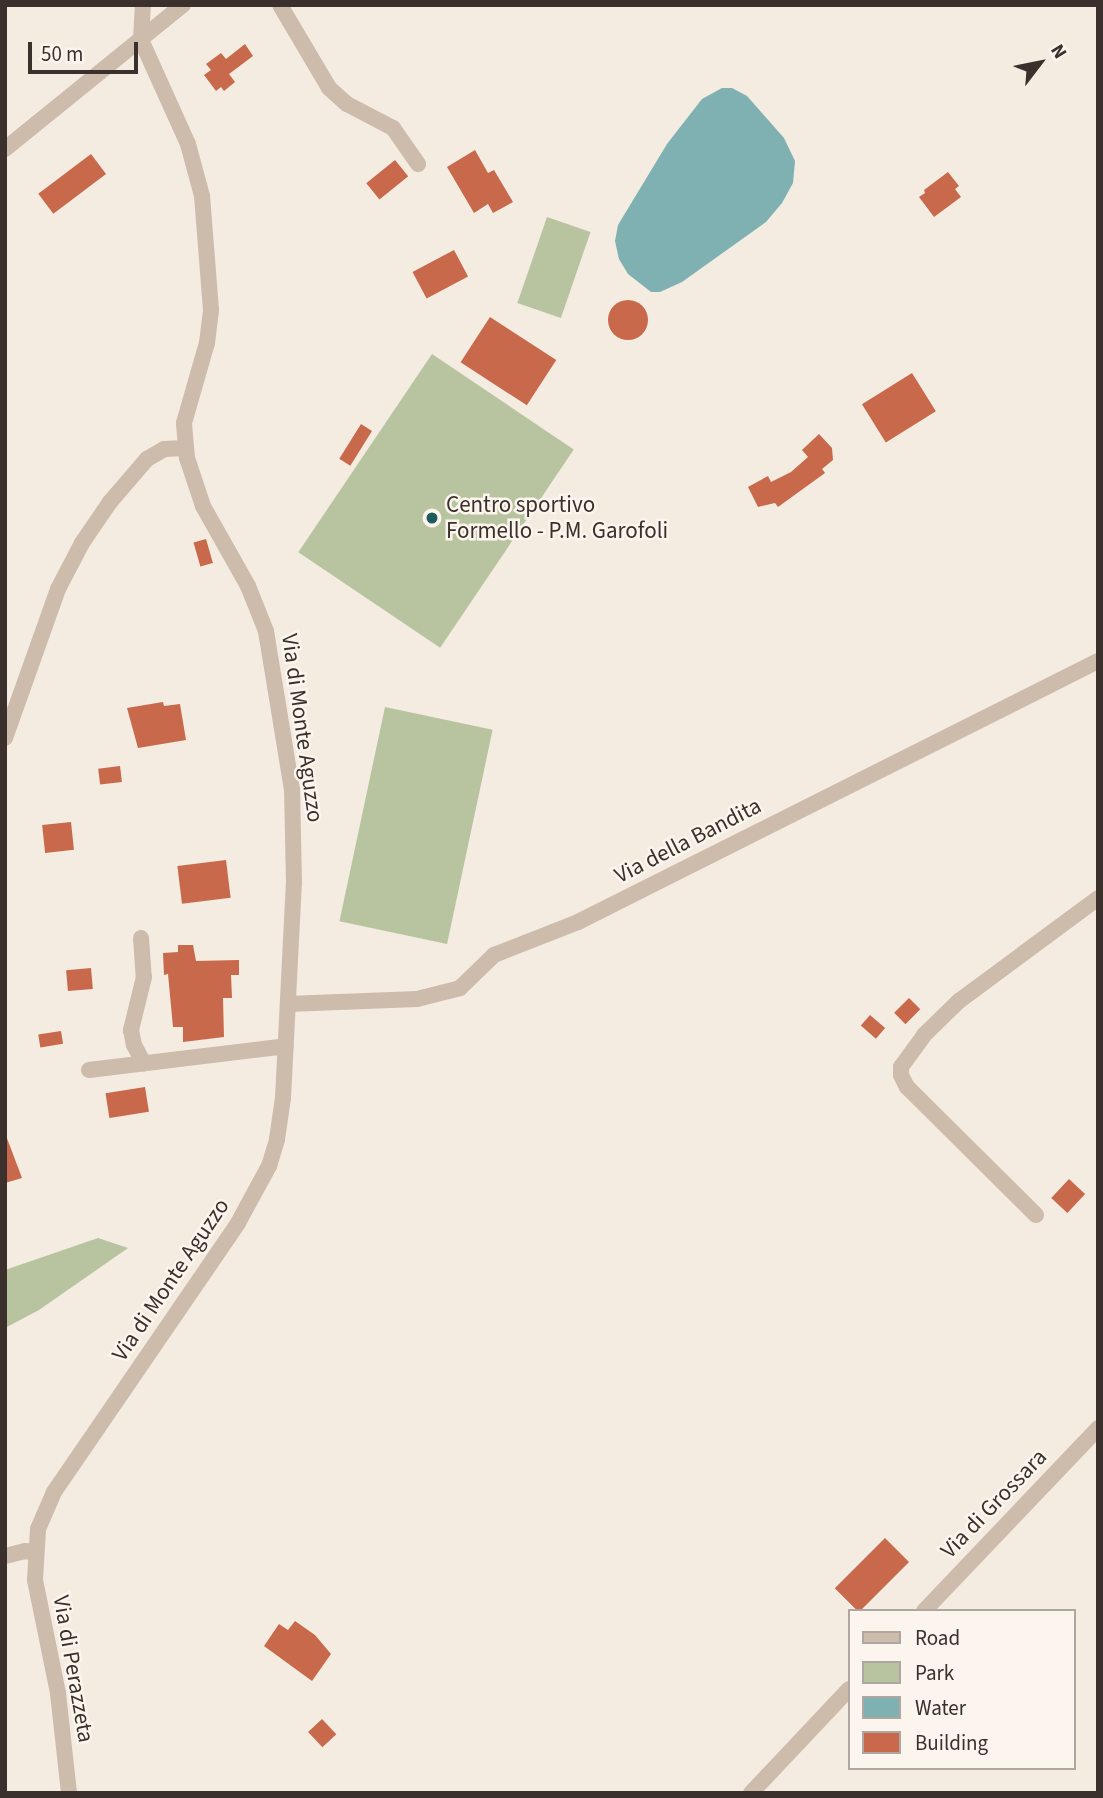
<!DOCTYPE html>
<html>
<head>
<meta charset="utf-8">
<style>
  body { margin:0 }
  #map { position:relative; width:1103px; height:1798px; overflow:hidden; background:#f4ebe1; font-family:"Source Sans 3",sans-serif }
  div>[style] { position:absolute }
  .green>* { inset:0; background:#b8c4a0; transform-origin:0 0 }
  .water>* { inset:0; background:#7fb0b2 }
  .building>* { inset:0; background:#c8694b; transform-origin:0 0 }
  .round { border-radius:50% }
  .minor>* { height:16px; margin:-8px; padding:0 8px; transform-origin:8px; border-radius:8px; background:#cdbbac }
  .dots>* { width:19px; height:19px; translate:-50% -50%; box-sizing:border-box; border:4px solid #fbf5ee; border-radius:50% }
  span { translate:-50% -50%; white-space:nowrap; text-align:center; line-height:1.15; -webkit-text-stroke:5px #fbf5ee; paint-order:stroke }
  .poi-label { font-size:23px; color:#3b302b }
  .left { translate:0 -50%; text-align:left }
  .street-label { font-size:23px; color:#3b302b }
  .frame { position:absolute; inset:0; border:7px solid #3b302b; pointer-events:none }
  .legend { position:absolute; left:848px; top:1609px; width:228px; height:161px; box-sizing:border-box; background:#fbf5ee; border:2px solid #aea6a0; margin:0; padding:9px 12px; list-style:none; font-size:21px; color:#3b302b }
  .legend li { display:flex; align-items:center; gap:14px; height:35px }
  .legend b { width:35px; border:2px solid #aea6a0 }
  .north { position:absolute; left:1005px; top:28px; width:70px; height:70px; -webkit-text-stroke:5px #fbf5ee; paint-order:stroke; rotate:58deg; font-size:19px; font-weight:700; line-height:28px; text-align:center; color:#3b302b }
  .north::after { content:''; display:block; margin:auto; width:24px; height:32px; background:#3b302b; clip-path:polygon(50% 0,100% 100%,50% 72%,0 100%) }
  .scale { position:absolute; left:28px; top:42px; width:110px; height:32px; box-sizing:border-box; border:4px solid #3b302b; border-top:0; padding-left:9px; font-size:21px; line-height:24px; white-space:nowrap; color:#3b302b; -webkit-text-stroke:5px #fbf5ee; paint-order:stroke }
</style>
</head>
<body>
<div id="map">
  <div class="green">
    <i style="left:547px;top:217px;width:46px;height:91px;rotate:19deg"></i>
    <i style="left:432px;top:354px;width:171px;height:239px;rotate:34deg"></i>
    <i style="left:385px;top:707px;width:110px;height:219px;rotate:12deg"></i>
    <i style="clip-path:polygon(98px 1238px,128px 1248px,39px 1310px,5px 1328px,5px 1270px)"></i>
  </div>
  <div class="water">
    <i style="clip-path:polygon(722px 88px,732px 88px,747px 96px,784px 138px,795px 161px,793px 183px,782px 203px,766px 222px,682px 282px,660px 292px,651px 292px,628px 274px,619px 259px,615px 241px,618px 225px,667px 144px,702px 99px)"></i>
  </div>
  <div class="building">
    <i style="clip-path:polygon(245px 44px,253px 56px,229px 74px,235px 82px,224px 91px,221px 87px,216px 91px,204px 75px,211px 70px,206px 64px,221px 53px,226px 59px)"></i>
    <i style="clip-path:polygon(475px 150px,488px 173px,494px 170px,513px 202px,493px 213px,488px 204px,474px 213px,447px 167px)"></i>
    <i style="left:91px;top:154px;width:25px;height:66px;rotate:53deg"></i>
    <i style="left:395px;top:160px;width:21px;height:37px;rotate:51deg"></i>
    <i style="clip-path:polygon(948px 172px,959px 186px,955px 189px,961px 197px,934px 217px,919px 197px,925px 193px,924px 190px)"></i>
    <i style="left:454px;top:250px;width:30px;height:47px;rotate:62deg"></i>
    <i class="round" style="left:608px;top:300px;width:40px;height:40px"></i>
    <i style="left:490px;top:317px;width:79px;height:54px;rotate:33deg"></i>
    <i style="left:912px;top:373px;width:45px;height:59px;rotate:58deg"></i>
    <i style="left:361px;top:424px;width:13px;height:41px;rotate:32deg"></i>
    <i style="clip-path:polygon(819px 434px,832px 448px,833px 460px,822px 469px,825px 473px,778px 507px,775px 503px,758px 507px,748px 487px,768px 476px,771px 482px,791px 472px,808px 457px,802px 450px)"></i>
    <i style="left:206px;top:539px;width:25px;height:13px;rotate:74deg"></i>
    <i style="clip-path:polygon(163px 702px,164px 706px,180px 704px,186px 740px,138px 748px,127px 708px)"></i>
    <i style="left:120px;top:766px;width:16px;height:22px;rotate:83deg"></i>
    <i style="left:71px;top:822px;width:28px;height:29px;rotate:84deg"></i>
    <i style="left:226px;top:860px;width:38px;height:49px;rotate:83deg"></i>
    <i style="clip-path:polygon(178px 945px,193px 945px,196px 961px,239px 960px,239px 975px,231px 975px,232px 998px,223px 998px,224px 1037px,183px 1042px,183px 1027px,173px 1027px,168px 974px,164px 975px,163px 953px,178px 952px)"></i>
    <i style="left:91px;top:968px;width:21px;height:25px;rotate:85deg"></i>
    <i style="left:909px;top:998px;width:16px;height:21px;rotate:45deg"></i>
    <i style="left:870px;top:1015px;width:20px;height:14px;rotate:41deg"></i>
    <i style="left:61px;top:1031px;width:13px;height:23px;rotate:81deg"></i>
    <i style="left:145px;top:1087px;width:25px;height:40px;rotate:81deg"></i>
    <i style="clip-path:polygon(5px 1133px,22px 1178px,5px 1183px)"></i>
    <i style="left:1069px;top:1179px;width:22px;height:26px;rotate:43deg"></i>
    <i style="left:885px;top:1538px;width:34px;height:71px;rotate:45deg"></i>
    <i style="clip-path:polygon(295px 1621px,315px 1635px,331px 1654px,312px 1681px,264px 1646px,279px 1624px,288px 1630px)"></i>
    <i style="left:322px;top:1719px;width:21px;height:19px;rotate:47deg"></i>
  </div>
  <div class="minor">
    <i style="left:280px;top:5px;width:96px;rotate:59.4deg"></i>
    <i style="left:329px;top:88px;width:24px;rotate:42deg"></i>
    <i style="left:347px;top:104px;width:52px;rotate:27.6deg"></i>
    <i style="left:393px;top:128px;width:44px;rotate:55.2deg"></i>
    <i style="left:5px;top:149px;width:229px;rotate:-39deg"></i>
    <i style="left:5px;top:738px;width:158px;rotate:-70.4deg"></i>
    <i style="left:58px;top:589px;width:52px;rotate:-62.4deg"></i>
    <i style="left:82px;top:543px;width:50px;rotate:-55.7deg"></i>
    <i style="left:110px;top:502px;width:57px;rotate:-49.3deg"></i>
    <i style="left:147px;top:459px;width:20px;rotate:-30deg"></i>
    <i style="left:164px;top:449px;width:21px;rotate:-3deg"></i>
    <i style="left:141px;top:938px;width:39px;rotate:86deg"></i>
    <i style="left:144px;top:977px;width:55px;rotate:103.8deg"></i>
    <i style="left:131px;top:1030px;width:15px;rotate:79deg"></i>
    <i style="left:134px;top:1045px;width:21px;rotate:62deg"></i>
    <i style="left:288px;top:1004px;width:129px;rotate:-2.2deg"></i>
    <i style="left:417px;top:999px;width:44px;rotate:-14.3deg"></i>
    <i style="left:460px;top:988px;width:47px;rotate:-44.1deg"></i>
    <i style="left:494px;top:955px;width:90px;rotate:-21.4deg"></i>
    <i style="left:578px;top:922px;width:582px;rotate:-26.65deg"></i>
    <i style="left:89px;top:1070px;width:198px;rotate:-6.9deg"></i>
    <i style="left:1036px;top:1215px;width:182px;rotate:-135.2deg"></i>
    <i style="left:907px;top:1087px;width:13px;rotate:-117deg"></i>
    <i style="left:901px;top:1075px;width:8px;rotate:-90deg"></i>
    <i style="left:901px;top:1067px;width:39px;rotate:-54deg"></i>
    <i style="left:924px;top:1035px;width:49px;rotate:-44.2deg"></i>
    <i style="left:959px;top:1001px;width:173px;rotate:-36.5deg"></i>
    <i style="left:5px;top:1556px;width:21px;rotate:-14deg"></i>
    <i style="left:25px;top:1551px;width:11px;rotate:10deg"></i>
    <i style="left:924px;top:1611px;width:253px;rotate:-46.4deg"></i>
    <i style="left:69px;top:1793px;width:101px;rotate:-96.3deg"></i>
    <i style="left:58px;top:1693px;width:115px;rotate:-101.5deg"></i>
    <i style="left:35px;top:1580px;width:51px;rotate:-86.6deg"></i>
    <i style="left:38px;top:1529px;width:40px;rotate:-66.6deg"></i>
    <i style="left:54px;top:1492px;width:326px;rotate:-55.6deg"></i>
    <i style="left:238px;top:1223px;width:65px;rotate:-61.5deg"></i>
    <i style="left:269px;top:1166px;width:28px;rotate:-73deg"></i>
    <i style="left:277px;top:1139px;width:41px;rotate:-81.7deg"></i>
    <i style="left:283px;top:1098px;width:215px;rotate:-87.1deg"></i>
    <i style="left:294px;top:883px;width:93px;rotate:-91.2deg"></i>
    <i style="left:292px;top:790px;width:161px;rotate:-99.3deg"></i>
    <i style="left:266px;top:631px;width:48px;rotate:-111.8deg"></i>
    <i style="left:248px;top:586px;width:92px;rotate:-119.4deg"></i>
    <i style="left:203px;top:506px;width:51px;rotate:-108.4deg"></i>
    <i style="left:187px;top:458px;width:35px;rotate:-95deg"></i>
    <i style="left:184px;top:423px;width:83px;rotate:-74deg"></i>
    <i style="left:207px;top:343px;width:33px;rotate:-83deg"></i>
    <i style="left:211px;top:310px;width:114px;rotate:-94.5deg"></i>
    <i style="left:202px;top:196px;width:54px;rotate:-105.1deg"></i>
    <i style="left:188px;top:144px;width:114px;rotate:-114.3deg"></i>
    <i style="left:141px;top:40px;width:35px;rotate:-87deg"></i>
    <i style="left:751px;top:1793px;width:143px;rotate:-46.7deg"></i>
  </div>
  <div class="dots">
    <i style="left:432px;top:518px;background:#1f5a5e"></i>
  </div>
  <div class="poi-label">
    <span class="left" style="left:446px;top:518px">Centro sportivo<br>Formello - P.M. Garofoli</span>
  </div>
  <div class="street-label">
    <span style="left:302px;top:728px;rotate:82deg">Via di Monte Aguzzo</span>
    <span style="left:688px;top:841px;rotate:-27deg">Via della Bandita</span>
    <span style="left:171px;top:1280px;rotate:-56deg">Via di Monte Aguzzo</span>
    <span style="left:994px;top:1504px;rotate:-46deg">Via di Grossara</span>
    <span style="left:73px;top:1669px;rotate:80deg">Via di Perazzeta</span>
  </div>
  <div class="frame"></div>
  <ul class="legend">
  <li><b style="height:9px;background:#cdbbac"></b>Road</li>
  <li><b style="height:19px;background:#b8c4a0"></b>Park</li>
  <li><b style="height:19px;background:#7fb0b2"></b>Water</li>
  <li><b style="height:19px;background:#c8694b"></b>Building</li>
  </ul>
  <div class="north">N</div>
  <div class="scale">50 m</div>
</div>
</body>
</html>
